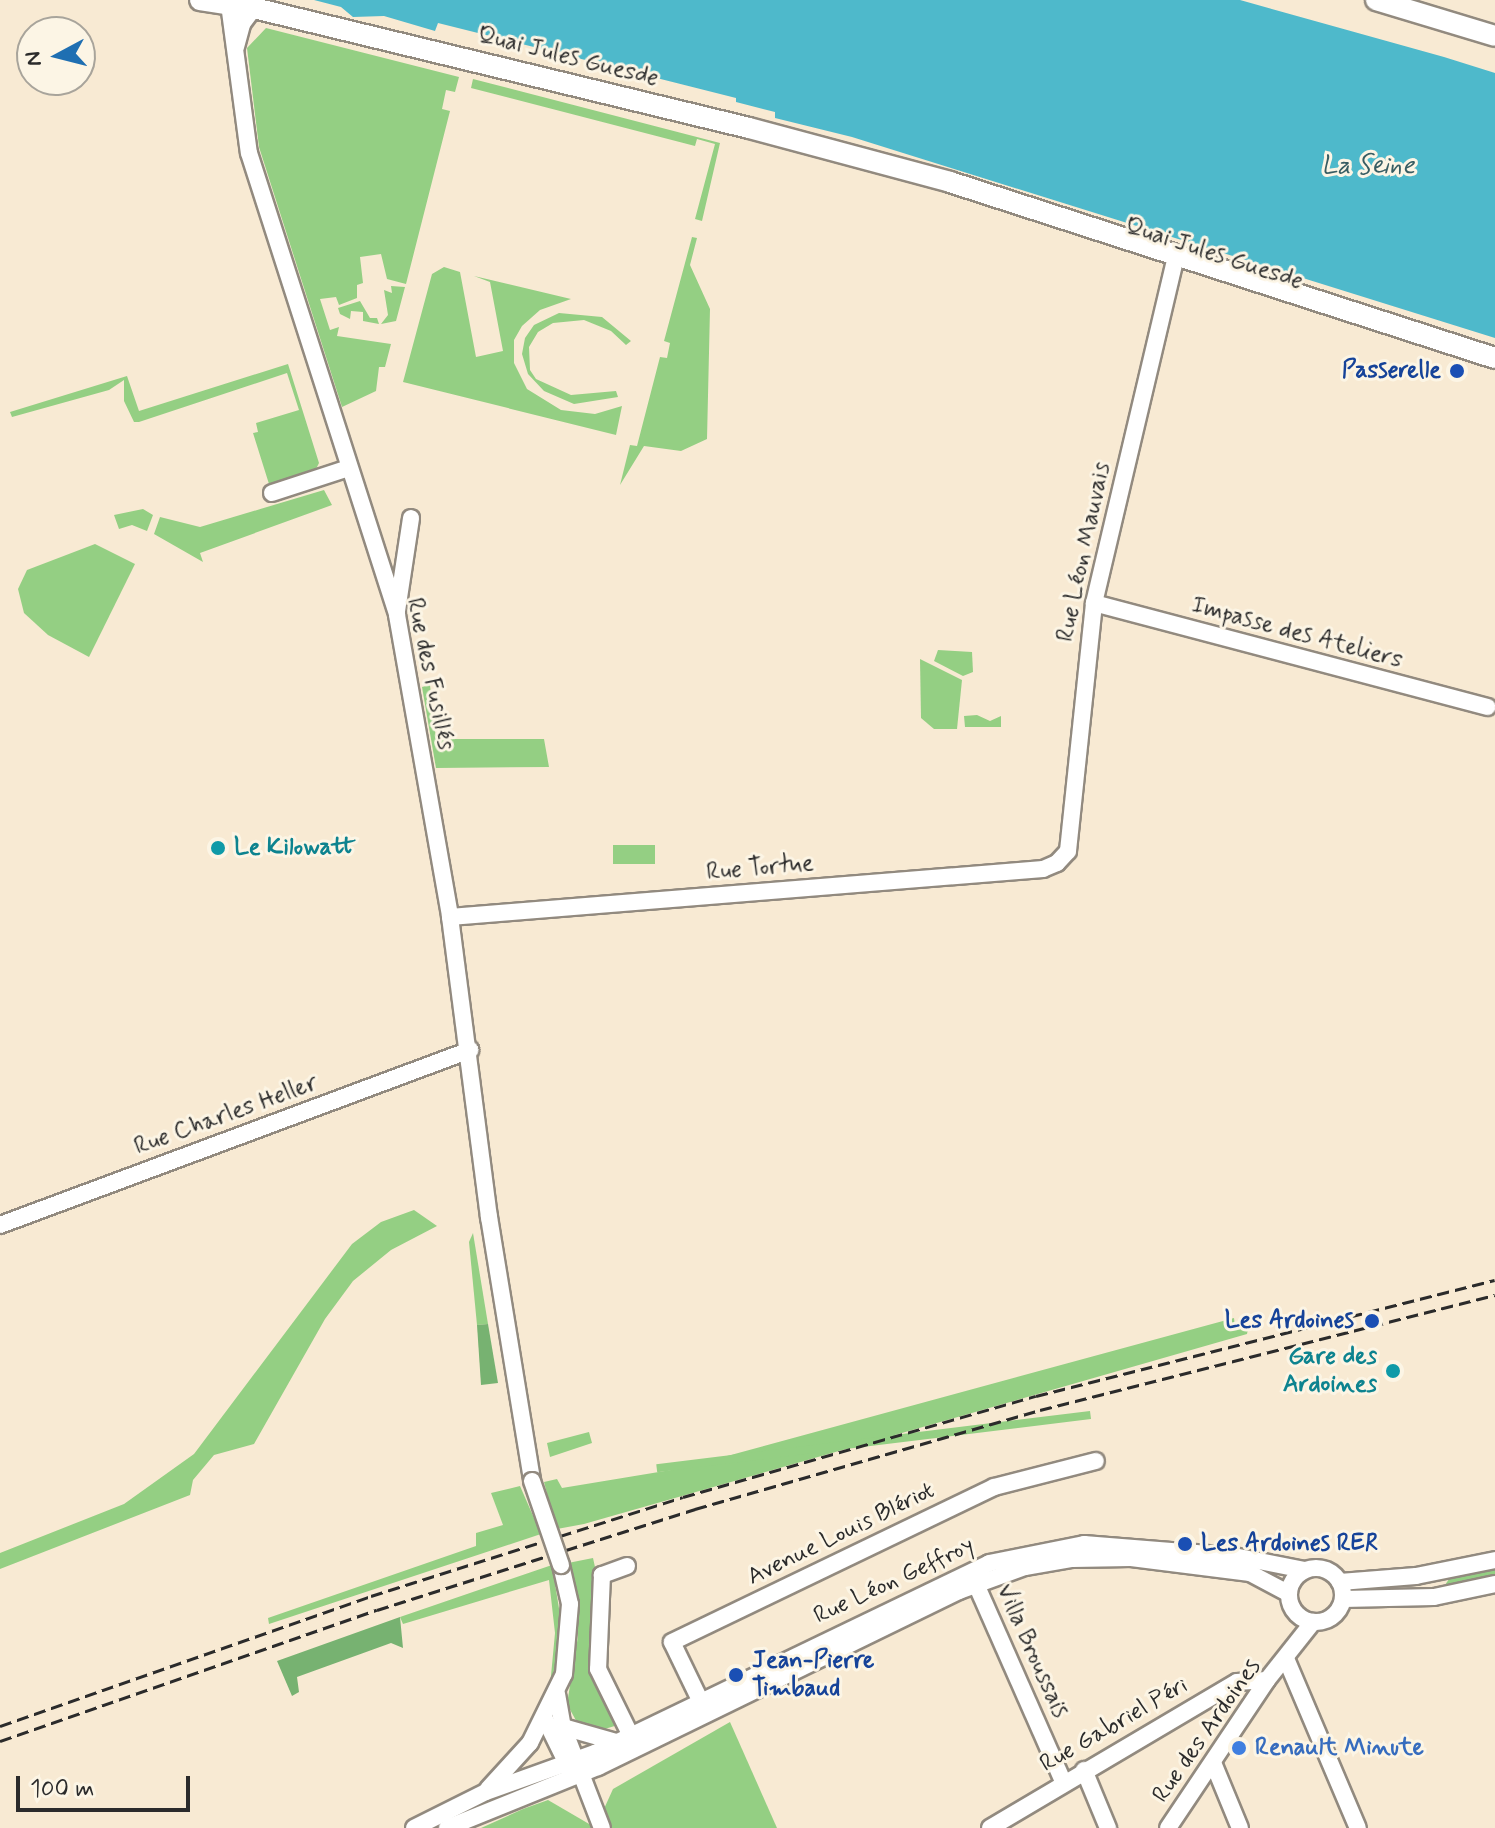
<!DOCTYPE html>
<html>
<head>
<meta charset="utf-8">
<style>
  body { margin:0 }
  #map { position:relative; width:1495px; height:1828px; overflow:hidden; background:#f8ead3; font-family:Mynerve,sans-serif }
  div>[style] { position:absolute }
  .green>* { inset:0; background:#94cf83; transform-origin:0 0 }
  .forest>* { inset:0; background:#77b271 }
  .water>* { inset:0; background:#4eb9cb }
  .roads { filter:drop-shadow(2px 0 #928a7f) drop-shadow(-2px 0 #928a7f) drop-shadow(0 2px #928a7f) drop-shadow(0 -2px #928a7f) }
  .minor>* { height:16px; margin:-8px; padding:0 8px; transform-origin:8px; border-radius:8px; background:#fff }
  .minor>.ring { margin:-8px; padding:0; box-sizing:content-box; background:none; border:16px solid #fff; border-radius:50% }
  .major>* { height:20px; margin:-10px; padding:0 10px; transform-origin:10px; border-radius:10px; background:#fff }
  .rail>* { height:3px; margin-top:-1.5px; transform-origin:0; background:repeating-linear-gradient(90deg,#2b2b2b 0 12px,transparent 0 18px) }
  .bridges { filter:drop-shadow(2px 0 #928a7f) drop-shadow(-2px 0 #928a7f) drop-shadow(0 2px #928a7f) drop-shadow(0 -2px #928a7f) }
  .minor-bridge>* { height:16px; margin:-8px; padding:0 8px; transform-origin:8px; border-radius:8px; background:#fff }
  .dots>* { width:22px; height:22px; translate:-50% -50%; box-sizing:border-box; border:4px solid #fcf5e5; border-radius:50% }
  span { translate:-50% -50%; white-space:nowrap; text-align:center; line-height:1.15; -webkit-text-stroke:6px #fcf5e5; paint-order:stroke }
  .street-label { font-size:24px; color:#2b2b2b }
  .transit-label { font-size:24px; color:#164399; font-weight:700 }
  .right { translate:-100% -50%; text-align:right }
  .left { translate:0 -50%; text-align:left }
  .culture-label { font-size:24px; color:#0d838f; font-weight:700 }
  .shop-label { font-size:24px; color:#366cbe; font-weight:700 }
  .water-label { font-size:26px; color:#375d63; font-style:italic }
  .north { position:absolute; left:16px; top:16px; width:80px; height:80px; box-sizing:border-box; background:#fcf5e5; border:2px solid #a8a49b; border-radius:50%; rotate:263deg; font-size:22px; font-weight:700; line-height:32px; text-align:center; color:#2b2b2b }
  .north::after { content:''; display:block; margin:auto; width:28px; height:36px; background:#1f6fb2; clip-path:polygon(50% 0,100% 100%,50% 72%,0 100%) }
  .scale { position:absolute; left:16px; top:1776px; width:174px; height:36px; box-sizing:border-box; border:4px solid #2b2b2b; border-top:0; padding-left:10px; font-size:24px; line-height:28px; white-space:nowrap; color:#2b2b2b; -webkit-text-stroke:6px #fcf5e5; paint-order:stroke }
</style>
</head>
<body>
<div id="map">
  <div class="green">
    <i style="clip-path:polygon(266px 28px,459px 77px,455px 92px,446px 90px,442px 109px,450px 111px,406px 284px,387px 279px,381px 254px,360px 257px,363px 283px,357px 285px,357px 298px,339px 305px,336px 297px,320px 299px,330px 330px,339px 327px,337px 336px,391px 344px,385px 367px,379px 367px,376px 391px,342px 407px,259px 147px,247px 48px)"></i>
    <i style="clip-path:polygon(473px 79px,720px 143px,702px 221px,695px 219px,715px 144px,697px 139px,695px 146px,471px 88px)"></i>
    <i style="clip-path:polygon(692px 237px,697px 238px,690px 265px,710px 309px,707px 439px,681px 451px,644px 446px,620px 485px,630px 445px,637px 446px,660px 357px,667px 358px,670px 343px,664px 341px)"></i>
    <i style="clip-path:polygon(444px 267px,460px 272px,476px 357px,503px 351px,490px 282px,474px 276px,571px 299px,540px 310px,522px 326px,514px 340px,514px 363px,527px 389px,561px 410px,595px 414px,622px 406px,616px 435px,403px 382px,432px 274px)"></i>
    <i style="clip-path:polygon(391px 286px,405px 287px,396px 321px,381px 324px,388px 315px,384px 290px,392px 293px)"></i>
    <i style="clip-path:polygon(360px 301px,370px 318px,377px 318px,379px 324px,363px 321px,363px 312px,351px 311px,350px 319px,340px 314px,338px 308px)"></i>
    <i style="clip-path:polygon(559px 313px,602px 317px,631px 341px,626px 345px,611px 331px,584px 320px,553px 323px,538px 332px,529px 347px,530px 370px,536px 379px,571px 395px,616px 391px,618px 397px,574px 404px,544px 391px,528px 374px,522px 354px,525px 338px,534px 325px)"></i>
    <i style="clip-path:polygon(288px 364px,319px 463px,315px 471px,269px 484px,253px 433px,258px 432px,256px 423px,299px 410px,287px 373px,139px 422px,134px 422px,124px 401px,124px 380px,109px 390px,12px 417px,10px 412px,127px 376px,139px 411px)"></i>
    <i style="clip-path:polygon(324px 490px,332px 505px,200px 553px,203px 562px,154px 534px,160px 517px,200px 527px)"></i>
    <i style="clip-path:polygon(143px 509px,153px 515px,147px 531px,132px 525px,119px 529px,114px 515px)"></i>
    <i style="clip-path:polygon(95px 544px,135px 564px,89px 657px,48px 635px,24px 613px,18px 589px,27px 570px)"></i>
    <i style="clip-path:polygon(938px 650px,972px 652px,973px 672px,963px 676px,934px 661px)"></i>
    <i style="clip-path:polygon(920px 659px,962px 680px,957px 729px,934px 729px,921px 718px)"></i>
    <i style="clip-path:polygon(430px 685px,436px 739px,544px 739px,549px 767px,436px 768px,422px 687px)"></i>
    <i style="clip-path:polygon(977px 715px,990px 721px,1001px 716px,1001px 727px,965px 727px,964px 716px)"></i>
    <i style="left:655px;top:845px;width:19px;height:42px;rotate:90deg"></i>
    <i style="clip-path:polygon(414px 1210px,437px 1226px,391px 1250px,353px 1281px,325px 1319px,254px 1444px,214px 1455px,193px 1480px,190px 1495px,0 1569px,0 1553px,124px 1504px,194px 1454px,352px 1244px,381px 1222px)"></i>
    <i style="clip-path:polygon(473px 1233px,488px 1324px,477px 1325px,469px 1242px)"></i>
    <i style="clip-path:polygon(1234px 1318px,1235px 1327px,1248px 1329px,1247px 1334px,584px 1524px,557px 1529px,551px 1509px,544px 1482px,557px 1479px,562px 1488px,683px 1468px)"></i>
    <i style="left:1090px;top:1411px;width:8px;height:437px;rotate:83deg"></i>
    <i style="clip-path:polygon(589px 1432px,592px 1443px,550px 1457px,547px 1443px)"></i>
    <i style="clip-path:polygon(520px 1486px,541px 1534px,269px 1624px,268px 1618px,476px 1546px,476px 1533px,503px 1525px,491px 1493px)"></i>
    <i style="clip-path:polygon(593px 1558px,597px 1576px,593px 1637px,618px 1725px,598px 1731px,579px 1726px,567px 1704px,578px 1636px,578px 1598px,568px 1563px)"></i>
    <i style="clip-path:polygon(552px 1565px,562px 1627px,549px 1697px,555px 1633px,549px 1580px,403px 1624px,400px 1617px)"></i>
    <i style="clip-path:polygon(1495px 1568px,1495px 1577px,1441px 1591px,1449px 1579px)"></i>
    <i style="clip-path:polygon(730px 1722px,777px 1828px,610px 1828px,603px 1811px,613px 1789px)"></i>
    <i style="clip-path:polygon(548px 1800px,596px 1828px,481px 1828px,523px 1809px)"></i>
  </div>
  <div class="forest">
    <i style="clip-path:polygon(488px 1324px,498px 1383px,481px 1385px,477px 1325px)"></i>
    <i style="clip-path:polygon(400px 1617px,403px 1648px,391px 1643px,297px 1677px,299px 1692px,292px 1696px,277px 1661px)"></i>
  </div>
  <div class="water">
    <i style="clip-path:polygon(314px 0,1240px 0,1444px 57px,1495px 73px,1495px 338px,852px 137px,775px 118px,775px 112px,736px 102px,736px 98px,438px 23px,435px 31px,384px 16px,353px 17px,341px 7px)"></i>
  </div>
  <div class="roads">
    <div class="minor">
      <i style="left:229px;top:4px;width:150px;rotate:82.4deg"></i>
      <i style="left:249px;top:153px;width:485px;rotate:72.2deg"></i>
      <i style="left:397px;top:615px;width:307px;rotate:80deg"></i>
      <i style="left:450px;top:917px;width:303px;rotate:82.6deg"></i>
      <i style="left:489px;top:1217px;width:267px;rotate:80.7deg"></i>
      <i style="left:236px;top:47px;width:24px;rotate:-75deg"></i>
      <i style="left:242px;top:24px;width:20px;rotate:-53deg"></i>
      <i style="left:272px;top:493px;width:81px;rotate:-18deg"></i>
      <i style="left:1094px;top:603px;width:407px;rotate:14.8deg"></i>
      <i style="left:397px;top:611px;width:94px;rotate:-81.4deg"></i>
      <i style="left:450px;top:917px;width:595px;rotate:-4.63deg"></i>
      <i style="left:1043px;top:869px;width:15px;rotate:-23deg"></i>
      <i style="left:1057px;top:863px;width:16px;rotate:-47deg"></i>
      <i style="left:1068px;top:851px;width:249px;rotate:-84deg"></i>
      <i style="left:1094px;top:603px;width:356px;rotate:-76.7deg"></i>
      <i style="left:0;top:1225px;width:502px;rotate:-20.42deg"></i>
      <i style="left:627px;top:1566px;width:27px;rotate:160deg"></i>
      <i style="left:602px;top:1575px;width:94px;rotate:92.4deg"></i>
      <i style="left:598px;top:1669px;width:75px;rotate:63.8deg"></i>
      <i class="ring" style="left:1289px;top:1568px;width:38px;height:38px"></i>
      <i style="left:1340px;top:1582px;width:76px;rotate:-4.5deg"></i>
      <i style="left:1416px;top:1576px;width:81px;rotate:-11.4deg"></i>
      <i style="left:976px;top:1584px;width:215px;rotate:66.2deg"></i>
      <i style="left:1343px;top:1599px;width:91px;rotate:-1.3deg"></i>
      <i style="left:1434px;top:1597px;width:62px;rotate:-12deg"></i>
      <i style="left:1287px;top:1661px;width:181px;rotate:67deg"></i>
      <i style="left:557px;top:1694px;width:34px;rotate:80deg"></i>
      <i style="left:563px;top:1727px;width:108px;rotate:68.9deg"></i>
      <i style="left:700px;top:1700px;width:64px;rotate:-115.8deg"></i>
      <i style="left:672px;top:1642px;width:357px;rotate:-25.7deg"></i>
      <i style="left:994px;top:1487px;width:105px;rotate:-14.3deg"></i>
      <i style="left:545px;top:1719px;width:59px;rotate:63.9deg"></i>
      <i style="left:563px;top:1727px;width:55px;rotate:15.8deg"></i>
      <i style="left:1214px;top:1765px;width:68px;rotate:67.6deg"></i>
      <i style="left:1084px;top:1770px;width:63px;rotate:67.5deg"></i>
      <i style="left:488px;top:1789px;width:62px;rotate:-47.6deg"></i>
      <i style="left:530px;top:1743px;width:77px;rotate:-63.8deg"></i>
      <i style="left:564px;top:1674px;width:70px;rotate:-85.1deg"></i>
      <i style="left:570px;top:1604px;width:40px;rotate:-103deg"></i>
      <i style="left:414px;top:1828px;width:80px;rotate:-26.6deg"></i>
      <i style="left:486px;top:1792px;width:116px;rotate:-19.7deg"></i>
      <i style="left:595px;top:1753px;width:437px;rotate:-25.7deg"></i>
      <i style="left:989px;top:1563px;width:97px;rotate:-11.3deg"></i>
      <i style="left:1084px;top:1544px;width:150px;rotate:4.6deg"></i>
      <i style="left:1234px;top:1556px;width:71px;rotate:11.3deg"></i>
      <i style="left:447px;top:1828px;width:163px;rotate:-22deg"></i>
      <i style="left:598px;top:1767px;width:402px;rotate:-26deg"></i>
      <i style="left:959px;top:1591px;width:70px;rotate:-20deg"></i>
      <i style="left:1025px;top:1567px;width:48px;rotate:-9.7deg"></i>
      <i style="left:1072px;top:1559px;width:59px;rotate:-1deg"></i>
      <i style="left:1131px;top:1558px;width:120px;rotate:7.2deg"></i>
      <i style="left:1250px;top:1573px;width:43px;rotate:27.8deg"></i>
      <i style="left:990px;top:1828px;width:287px;rotate:-30.6deg"></i>
      <i style="left:1237px;top:1682px;width:30px;rotate:-4deg"></i>
      <i style="left:1168px;top:1828px;width:178px;rotate:-56.2deg"></i>
      <i style="left:1267px;top:1680px;width:74px;rotate:-51.6deg"></i>
    </div>
    <div class="major">
      <i style="left:200px;top:0;width:59px;rotate:8.8deg"></i>
      <i style="left:258px;top:9px;width:505px;rotate:13.62deg"></i>
      <i style="left:749px;top:128px;width:208px;rotate:15deg"></i>
      <i style="left:950px;top:182px;width:573px;rotate:17.9deg"></i>
      <i style="left:1376px;top:0;width:124px;rotate:16.8deg"></i>
    </div>
  </div>
  <div class="rail">
    <i style="left:0;top:1726px;width:393px;rotate:-19.3deg"></i>
    <i style="left:371px;top:1596px;width:327px;rotate:-17.6deg"></i>
    <i style="left:683px;top:1497px;width:367px;rotate:-16deg"></i>
    <i style="left:1036px;top:1396px;width:473px;rotate:-14.2deg"></i>
    <i style="left:0;top:1741px;width:399px;rotate:-19.2deg"></i>
    <i style="left:377px;top:1610px;width:334px;rotate:-17.6deg"></i>
    <i style="left:695px;top:1509px;width:359px;rotate:-16deg"></i>
    <i style="left:1040px;top:1410px;width:469px;rotate:-14.2deg"></i>
  </div>
  <div class="bridges">
    <div class="minor-bridge">
      <i style="left:532px;top:1481px;width:89px;rotate:71deg"></i>
    </div>
  </div>
  <div class="dots">
    <i style="left:1457px;top:371px;background:#1a4fb4"></i>
    <i style="left:218px;top:848px;background:#0f9aa8"></i>
    <i style="left:1372px;top:1321px;background:#1a4fb4"></i>
    <i style="left:1393px;top:1371px;background:#0f9aa8"></i>
    <i style="left:1185px;top:1544px;background:#1a4fb4"></i>
    <i style="left:736px;top:1675px;background:#1a4fb4"></i>
    <i style="left:1239px;top:1748px;background:#3f7fe0"></i>
  </div>
  <div class="street-label">
    <span style="left:568px;top:57px;rotate:14deg">Quai Jules Guesde</span>
    <span style="left:1214px;top:254px;rotate:18deg">Quai Jules Guesde</span>
    <span style="left:1084px;top:552px;rotate:-78deg">Rue Léon Mauvais</span>
    <span style="left:1297px;top:633px;rotate:15deg">Impasse des Ateliers</span>
    <span style="left:430px;top:674px;rotate:78deg">Rue des Fusillés</span>
    <span style="left:760px;top:868px;rotate:-5deg">Rue Tortue</span>
    <span style="left:226px;top:1115px;rotate:-20deg">Rue Charles Heller</span>
    <span style="left:841px;top:1534px;rotate:-26deg">Avenue Louis Blériot</span>
    <span style="left:894px;top:1581px;rotate:-25deg">Rue Léon Geffroy</span>
    <span style="left:1032px;top:1651px;rotate:66deg">Villa Broussais</span>
    <span style="left:1114px;top:1725px;rotate:-30deg">Rue Gabriel Péri</span>
    <span style="left:1207px;top:1731px;rotate:-55deg">Rue des Ardoines</span>
  </div>
  <div class="transit-label">
    <span class="right" style="left:1441px;top:371px">Passerelle</span>
    <span class="right" style="left:1354px;top:1321px">Les Ardoines</span>
    <span class="left" style="left:1201px;top:1544px">Les Ardoines RER</span>
    <span class="left" style="left:752px;top:1675px">Jean-Pierre<br>Timbaud</span>
  </div>
  <div class="culture-label">
    <span class="left" style="left:234px;top:848px">Le Kilowatt</span>
    <span class="right" style="left:1377px;top:1371px">Gare des<br>Ardoines</span>
  </div>
  <div class="shop-label">
    <span class="left" style="left:1255px;top:1748px">Renault Minute</span>
  </div>
  <div class="water-label">
    <span style="left:1368px;top:167px">La Seine</span>
  </div>
  <div class="north">N</div>
  <div class="scale">100 m</div>
</div>
</body>
</html>
